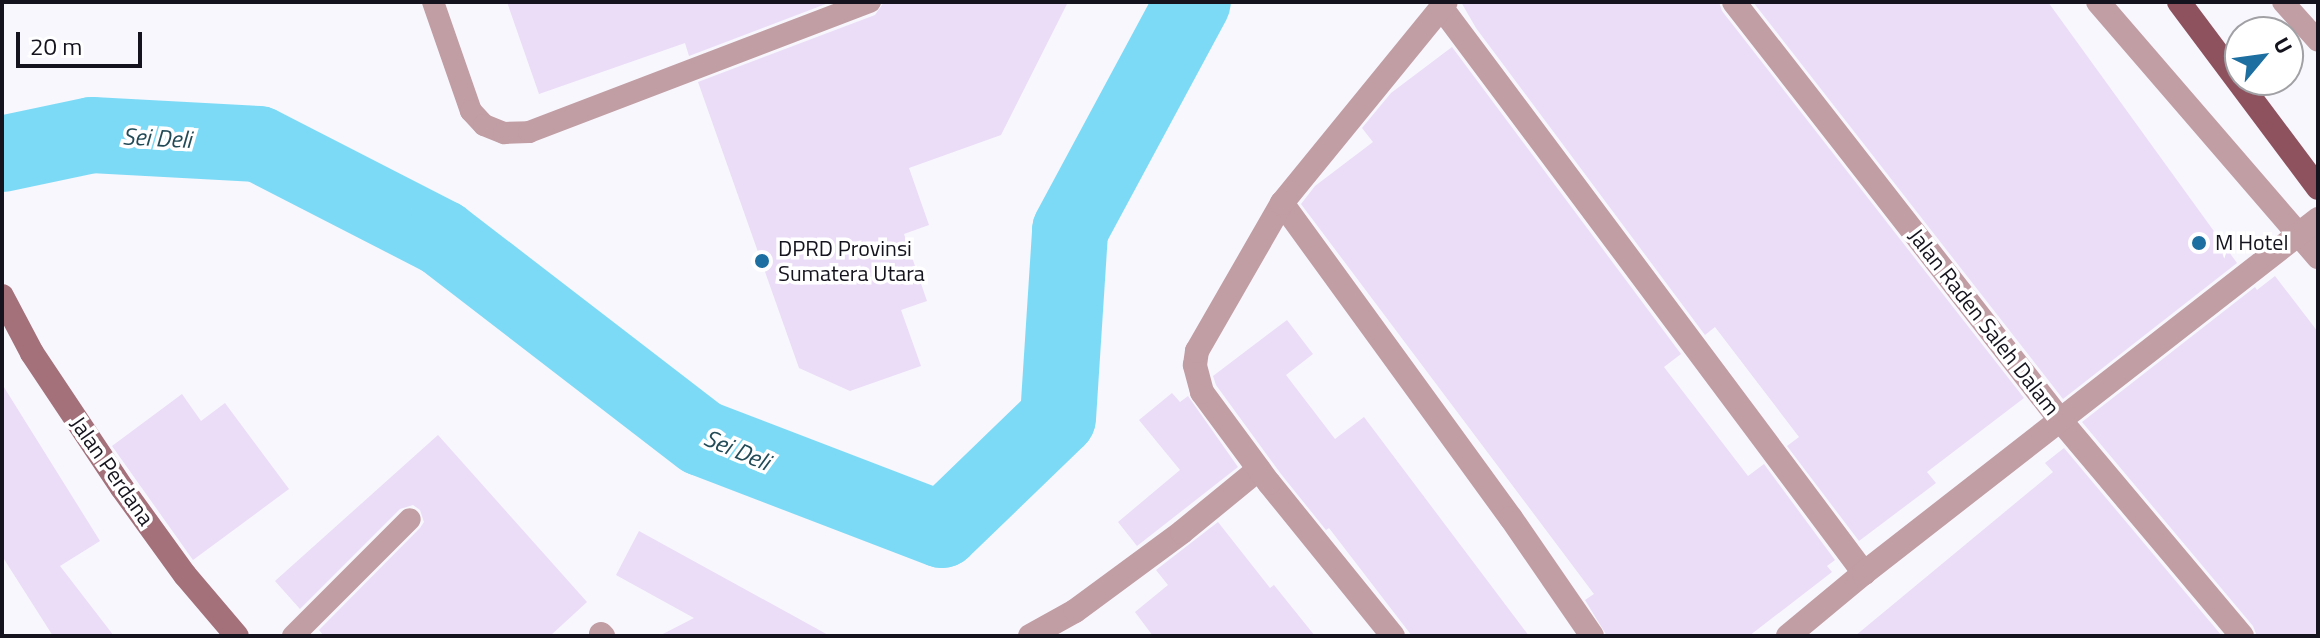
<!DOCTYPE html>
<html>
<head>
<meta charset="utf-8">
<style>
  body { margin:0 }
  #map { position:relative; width:2320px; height:638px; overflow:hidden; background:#f8f7fd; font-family:"Titillium Web",sans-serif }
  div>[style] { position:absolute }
  .river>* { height:76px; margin:-38px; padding:0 38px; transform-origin:38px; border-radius:38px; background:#7ddaf6 }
  .building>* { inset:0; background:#ebdcf7 }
  .lane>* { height:22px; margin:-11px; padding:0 11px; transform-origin:11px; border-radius:11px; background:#c19da4 }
  .street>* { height:24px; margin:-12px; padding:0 12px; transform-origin:12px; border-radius:12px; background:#c19da4 }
  .secondary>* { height:24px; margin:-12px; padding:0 12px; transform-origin:12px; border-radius:12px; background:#a4717b }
  .primary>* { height:24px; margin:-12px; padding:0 12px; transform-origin:12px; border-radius:12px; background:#8e525f }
  .dots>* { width:22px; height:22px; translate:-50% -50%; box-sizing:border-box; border:4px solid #fff; border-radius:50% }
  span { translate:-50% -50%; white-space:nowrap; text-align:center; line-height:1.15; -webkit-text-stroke:7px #fff; paint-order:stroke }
  .poi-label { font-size:22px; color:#15141e }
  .left { translate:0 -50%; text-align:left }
  .street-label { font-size:22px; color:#15141e }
  .water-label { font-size:24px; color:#224b57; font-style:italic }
  .frame { position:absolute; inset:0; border:4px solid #15141e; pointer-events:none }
  .north { position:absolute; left:2224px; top:16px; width:80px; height:80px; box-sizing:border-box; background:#fff; border:2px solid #a1a1a5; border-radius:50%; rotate:61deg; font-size:22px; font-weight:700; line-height:32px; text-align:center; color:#15141e }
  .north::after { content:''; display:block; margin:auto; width:28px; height:36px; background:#1c6fa0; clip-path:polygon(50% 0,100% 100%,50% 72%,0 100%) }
  .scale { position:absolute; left:16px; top:32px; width:126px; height:36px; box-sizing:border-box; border:4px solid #15141e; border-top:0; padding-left:10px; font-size:24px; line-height:28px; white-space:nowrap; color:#15141e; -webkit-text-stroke:6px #fff; paint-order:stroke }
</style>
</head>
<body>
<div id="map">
  <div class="river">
    <i style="left:2px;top:154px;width:92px;rotate:-11.9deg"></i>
    <i style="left:92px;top:135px;width:167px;rotate:3.1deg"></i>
    <i style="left:259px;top:144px;width:206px;rotate:27.2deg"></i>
    <i style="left:442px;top:238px;width:328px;rotate:37.6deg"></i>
    <i style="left:702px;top:438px;width:257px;rotate:21deg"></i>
    <i style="left:942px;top:530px;width:161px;rotate:-44deg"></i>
    <i style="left:1058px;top:418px;width:188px;rotate:-86.3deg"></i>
    <i style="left:1070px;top:230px;width:259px;rotate:-61.7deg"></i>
  </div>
  <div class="building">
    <i style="clip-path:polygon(507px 2px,831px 2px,689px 56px,685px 43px,539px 94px)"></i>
    <i style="clip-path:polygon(884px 2px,1068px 2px,1001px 135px,909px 168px,929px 225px,904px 234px,927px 301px,901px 310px,921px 366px,850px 391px,799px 368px,698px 82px,875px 15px)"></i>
    <i style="clip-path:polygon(1461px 2px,1719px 2px,1722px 11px,2024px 398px,1927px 472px,1936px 483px,1859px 541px,1787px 446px,1799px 437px,1715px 327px,1705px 335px,1476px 28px)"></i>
    <i style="clip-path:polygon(1753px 2px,2048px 2px,2237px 263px,2063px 399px)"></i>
    <i style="clip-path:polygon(1452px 47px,1681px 354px,1664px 367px,1748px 476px,1764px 464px,1835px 560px,1827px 566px,1832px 572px,1749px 636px,1607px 636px,1585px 600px,1594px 594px,1301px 204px,1315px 186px,1373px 142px,1362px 128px,1391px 93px)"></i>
    <i style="clip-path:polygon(2275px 276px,2318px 332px,2318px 636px,2257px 636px,2253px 626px,2082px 422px,2255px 287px,2257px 290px)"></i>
    <i style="clip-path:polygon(1287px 320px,1313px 354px,1286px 375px,1335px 439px,1364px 417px,1529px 636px,1412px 636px,1329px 528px,1326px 530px,1281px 474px,1216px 385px,1213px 376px)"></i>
    <i style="clip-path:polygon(2px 384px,100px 541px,60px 566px,114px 636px,53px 636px,2px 556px)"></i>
    <i style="clip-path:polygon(1172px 393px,1180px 402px,1188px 396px,1238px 467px,1137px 546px,1118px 522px,1180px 470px,1139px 420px)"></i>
    <i style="clip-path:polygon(182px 394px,201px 421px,225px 403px,289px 489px,193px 560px,112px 446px)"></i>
    <i style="clip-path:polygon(438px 435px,587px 602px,550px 636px,324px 636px,319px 630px,420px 528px,424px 522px,420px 510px,413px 505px,400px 509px,300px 609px,275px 581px)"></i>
    <i style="clip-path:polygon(2064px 448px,2222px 636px,1855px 636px,2053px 472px,2045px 463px)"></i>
    <i style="clip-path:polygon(1218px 522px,1270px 588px,1274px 585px,1315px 636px,1153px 636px,1135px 612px,1168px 585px,1156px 570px)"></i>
    <i style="clip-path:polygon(639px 531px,830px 636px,659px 636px,694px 618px,616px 575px)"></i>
  </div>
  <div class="lane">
    <i style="left:433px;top:2px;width:115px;rotate:70.8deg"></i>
    <i style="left:471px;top:111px;width:19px;rotate:47deg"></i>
    <i style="left:484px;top:125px;width:22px;rotate:22deg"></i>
    <i style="left:504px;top:133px;width:25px;rotate:-2deg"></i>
    <i style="left:529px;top:132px;width:365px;rotate:-20.9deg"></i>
    <i style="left:2283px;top:2px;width:52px;rotate:48.1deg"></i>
    <i style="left:293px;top:636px;width:165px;rotate:-45deg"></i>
  </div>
  <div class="street">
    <i style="left:1734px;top:2px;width:531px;rotate:52.03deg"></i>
    <i style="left:2061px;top:421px;width:281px;rotate:49.9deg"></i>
    <i style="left:2098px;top:2px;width:337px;rotate:49.2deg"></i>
    <i style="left:1441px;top:7px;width:707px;rotate:53.23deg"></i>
    <i style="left:1282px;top:203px;width:389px;rotate:54deg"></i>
    <i style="left:1511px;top:518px;width:143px;rotate:55.5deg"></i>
    <i style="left:601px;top:634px;width:3px;rotate:45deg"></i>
    <i style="left:1030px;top:636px;width:51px;rotate:-29.1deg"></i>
    <i style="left:1075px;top:611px;width:133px;rotate:-36.4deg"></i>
    <i style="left:1182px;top:532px;width:99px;rotate:-39.3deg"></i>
    <i style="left:1393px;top:636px;width:197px;rotate:-129deg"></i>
    <i style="left:1269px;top:483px;width:113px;rotate:-126.4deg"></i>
    <i style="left:1202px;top:392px;width:28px;rotate:-105deg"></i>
    <i style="left:1195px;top:365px;width:14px;rotate:-82deg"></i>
    <i style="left:1197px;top:351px;width:171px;rotate:-60.1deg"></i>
    <i style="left:1282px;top:203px;width:259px;rotate:-50.8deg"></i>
    <i style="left:1788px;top:636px;width:99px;rotate:-39.7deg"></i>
    <i style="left:1864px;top:573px;width:576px;rotate:-37.94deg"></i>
  </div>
  <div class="secondary">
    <i style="left:2px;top:296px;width:64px;rotate:62.2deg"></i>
    <i style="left:32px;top:353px;width:162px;rotate:56.3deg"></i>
    <i style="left:122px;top:488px;width:107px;rotate:54.1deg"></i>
    <i style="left:185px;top:575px;width:80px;rotate:49.6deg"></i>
  </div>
  <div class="primary">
    <i style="left:2179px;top:2px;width:232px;rotate:53.2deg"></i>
  </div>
  <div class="dots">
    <i style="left:2199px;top:243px;background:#1c6fa0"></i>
    <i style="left:762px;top:261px;background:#1c6fa0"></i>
  </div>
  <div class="poi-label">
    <span class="left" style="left:2215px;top:243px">M Hotel</span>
    <span class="left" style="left:778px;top:261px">DPRD Provinsi<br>Sumatera Utara</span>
  </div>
  <div class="street-label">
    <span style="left:1984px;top:322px;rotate:52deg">Jalan Raden Saleh Dalam</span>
    <span style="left:112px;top:471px;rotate:55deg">Jalan Perdana</span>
  </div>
  <div class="water-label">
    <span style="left:157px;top:138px;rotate:3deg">Sei Deli</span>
    <span style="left:737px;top:450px;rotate:23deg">Sei Deli</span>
  </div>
  <div class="frame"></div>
  <div class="north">U</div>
  <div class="scale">20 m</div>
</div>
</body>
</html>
